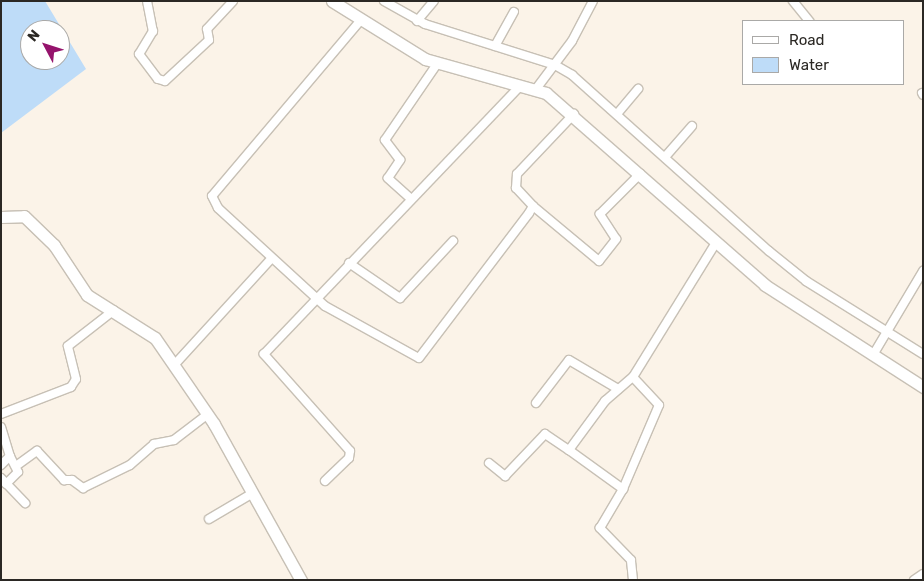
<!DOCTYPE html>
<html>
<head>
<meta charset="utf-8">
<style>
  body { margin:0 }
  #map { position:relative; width:924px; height:581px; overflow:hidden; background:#fbf3e8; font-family:Rubik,sans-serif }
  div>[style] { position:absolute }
  .water>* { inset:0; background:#bedcf8 }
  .roads { filter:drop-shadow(1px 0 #c7c0b5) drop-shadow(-1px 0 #c7c0b5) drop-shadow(0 1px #c7c0b5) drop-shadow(0 -1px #c7c0b5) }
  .street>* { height:8px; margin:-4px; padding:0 4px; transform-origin:4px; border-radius:4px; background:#fff }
  .secondary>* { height:11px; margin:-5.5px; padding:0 5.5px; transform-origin:5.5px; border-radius:5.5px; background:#fff }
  span { translate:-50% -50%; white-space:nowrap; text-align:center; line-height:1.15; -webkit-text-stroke:4px #fff; paint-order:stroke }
  .frame { position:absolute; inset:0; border:2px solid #2b2824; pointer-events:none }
  .legend { position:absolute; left:742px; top:20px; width:162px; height:65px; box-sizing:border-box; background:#fff; border:1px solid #aaa9a7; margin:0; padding:6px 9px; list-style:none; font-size:15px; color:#2b2824 }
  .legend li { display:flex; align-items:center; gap:10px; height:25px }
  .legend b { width:25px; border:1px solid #aaa9a7 }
  .north { position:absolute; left:20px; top:20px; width:50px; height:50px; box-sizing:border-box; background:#fff; border:1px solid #aaa9a7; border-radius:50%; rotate:310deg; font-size:14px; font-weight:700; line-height:20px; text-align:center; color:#2b2824 }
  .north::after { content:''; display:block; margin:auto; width:18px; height:22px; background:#95136c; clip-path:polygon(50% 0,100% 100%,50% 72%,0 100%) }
</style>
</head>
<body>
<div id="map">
  <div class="water">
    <i style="clip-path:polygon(evenodd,1px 1px,45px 1px,86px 69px,1px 133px,1px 1px,30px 30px,60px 30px,60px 60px,30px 60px,30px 30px)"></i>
  </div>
  <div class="roads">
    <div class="street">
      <i style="left:147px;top:1px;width:31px;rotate:79deg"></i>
      <i style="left:153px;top:31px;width:27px;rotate:121deg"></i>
      <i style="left:139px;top:54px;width:31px;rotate:53deg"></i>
      <i style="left:158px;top:79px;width:7px;rotate:16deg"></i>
      <i style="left:165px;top:81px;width:60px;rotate:-43deg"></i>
      <i style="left:209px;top:40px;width:11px;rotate:-100deg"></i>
      <i style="left:207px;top:29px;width:38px;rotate:-47deg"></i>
      <i style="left:384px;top:1px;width:47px;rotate:29.3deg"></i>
      <i style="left:425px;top:24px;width:136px;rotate:17.5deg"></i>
      <i style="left:555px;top:65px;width:20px;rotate:30deg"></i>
      <i style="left:572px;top:75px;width:264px;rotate:41.8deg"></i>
      <i style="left:769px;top:251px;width:48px;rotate:39deg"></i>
      <i style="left:806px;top:281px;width:138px;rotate:32deg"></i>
      <i style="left:793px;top:1px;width:26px;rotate:51deg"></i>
      <i style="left:360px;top:21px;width:229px;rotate:130.2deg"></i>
      <i style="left:212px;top:196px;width:13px;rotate:63deg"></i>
      <i style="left:218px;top:208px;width:145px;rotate:42.5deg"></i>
      <i style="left:325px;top:306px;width:107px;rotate:29deg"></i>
      <i style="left:419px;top:358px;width:182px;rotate:-52.8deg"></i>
      <i style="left:529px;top:213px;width:8px;rotate:-60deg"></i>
      <i style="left:533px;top:206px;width:25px;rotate:-133deg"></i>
      <i style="left:516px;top:188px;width:14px;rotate:-86deg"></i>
      <i style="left:517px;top:174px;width:83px;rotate:-46.5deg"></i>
      <i style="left:417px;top:21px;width:26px;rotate:-50deg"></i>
      <i style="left:495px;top:46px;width:39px;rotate:-61deg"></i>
      <i style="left:536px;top:89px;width:60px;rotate:-53.1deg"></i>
      <i style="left:572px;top:41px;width:45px;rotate:-62.3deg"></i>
      <i style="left:922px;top:93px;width:2px;rotate:63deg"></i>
      <i style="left:617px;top:114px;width:33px;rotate:-50deg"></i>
      <i style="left:665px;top:157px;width:41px;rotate:-48.9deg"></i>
      <i style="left:410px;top:198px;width:30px;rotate:-138deg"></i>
      <i style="left:388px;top:178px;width:22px;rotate:-56deg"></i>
      <i style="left:400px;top:160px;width:25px;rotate:-127deg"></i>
      <i style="left:385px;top:140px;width:92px;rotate:-55.6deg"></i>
      <i style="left:533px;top:206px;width:86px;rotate:39.8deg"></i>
      <i style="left:599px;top:261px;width:28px;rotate:-52deg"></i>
      <i style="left:616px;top:239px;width:30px;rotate:-123deg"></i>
      <i style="left:600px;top:214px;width:57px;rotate:-45deg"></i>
      <i style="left:349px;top:263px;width:62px;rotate:34.5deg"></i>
      <i style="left:400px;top:298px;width:78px;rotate:-47.1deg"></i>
      <i style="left:873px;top:355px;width:98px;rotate:-59.2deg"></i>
      <i style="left:176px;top:363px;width:142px;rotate:-47.6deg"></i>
      <i style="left:536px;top:403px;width:54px;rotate:-52.5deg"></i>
      <i style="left:569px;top:360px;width:57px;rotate:30.6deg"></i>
      <i style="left:1px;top:414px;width:75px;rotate:-21.1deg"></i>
      <i style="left:71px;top:387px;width:9px;rotate:-58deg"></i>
      <i style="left:76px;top:379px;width:34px;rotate:-104deg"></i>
      <i style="left:68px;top:346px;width:58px;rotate:-38deg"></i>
      <i style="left:1px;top:427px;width:30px;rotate:73deg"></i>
      <i style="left:10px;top:456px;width:13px;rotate:135deg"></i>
      <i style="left:569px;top:450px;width:67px;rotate:35.8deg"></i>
      <i style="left:489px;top:463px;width:21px;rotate:39deg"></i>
      <i style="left:505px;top:476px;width:58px;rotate:-46.4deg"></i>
      <i style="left:545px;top:434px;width:29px;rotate:34deg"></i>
      <i style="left:569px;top:450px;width:61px;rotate:-53.7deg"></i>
      <i style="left:605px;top:401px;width:37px;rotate:-41deg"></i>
      <i style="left:16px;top:466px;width:26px;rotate:-36deg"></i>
      <i style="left:37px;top:451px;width:40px;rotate:47deg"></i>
      <i style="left:64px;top:480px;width:8px"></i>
      <i style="left:72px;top:480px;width:14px;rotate:36deg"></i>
      <i style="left:83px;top:488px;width:52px;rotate:-26.1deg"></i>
      <i style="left:130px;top:465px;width:32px;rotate:-41deg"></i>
      <i style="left:154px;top:444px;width:20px;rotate:-11deg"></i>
      <i style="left:174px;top:440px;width:43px;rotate:-37.4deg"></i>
      <i style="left:1px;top:478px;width:35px;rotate:46deg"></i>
      <i style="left:325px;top:481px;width:33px;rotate:-44deg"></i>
      <i style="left:349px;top:458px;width:7px;rotate:-82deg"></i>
      <i style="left:350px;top:451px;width:130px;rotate:-131.6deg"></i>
      <i style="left:264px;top:354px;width:371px;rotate:-46.3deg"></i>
      <i style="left:6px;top:484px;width:17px;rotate:-45deg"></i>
      <i style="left:18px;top:472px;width:18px;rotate:-117deg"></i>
      <i style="left:209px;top:519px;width:51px;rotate:-30.6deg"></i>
      <i style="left:633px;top:580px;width:20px;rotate:-96deg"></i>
      <i style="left:631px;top:560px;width:45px;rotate:-134.1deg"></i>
      <i style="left:600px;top:528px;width:45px;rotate:-59.5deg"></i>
      <i style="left:623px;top:489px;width:91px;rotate:-66.8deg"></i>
      <i style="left:659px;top:405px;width:38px;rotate:-133deg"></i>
      <i style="left:633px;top:377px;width:156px;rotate:-58.3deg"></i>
      <i style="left:914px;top:580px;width:11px;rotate:-34deg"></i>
    </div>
    <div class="secondary">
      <i style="left:332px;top:1px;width:110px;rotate:31.9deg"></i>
      <i style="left:425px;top:59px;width:126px;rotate:15.7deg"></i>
      <i style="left:546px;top:93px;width:291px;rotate:41.2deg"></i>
      <i style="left:765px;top:285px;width:188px;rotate:32.8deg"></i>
      <i style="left:1px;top:217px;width:23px;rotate:-2deg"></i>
      <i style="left:24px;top:216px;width:42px;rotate:44deg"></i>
      <i style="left:54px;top:245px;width:60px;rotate:56.6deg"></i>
      <i style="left:87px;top:295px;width:80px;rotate:32.3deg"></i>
      <i style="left:155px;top:338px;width:104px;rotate:55.5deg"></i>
      <i style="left:214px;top:424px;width:179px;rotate:60.9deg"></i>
    </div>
  </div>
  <div class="frame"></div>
  <ul class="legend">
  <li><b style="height:6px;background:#fff"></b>Road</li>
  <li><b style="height:14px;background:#bedcf8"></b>Water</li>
  </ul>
  <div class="north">N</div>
</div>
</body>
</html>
